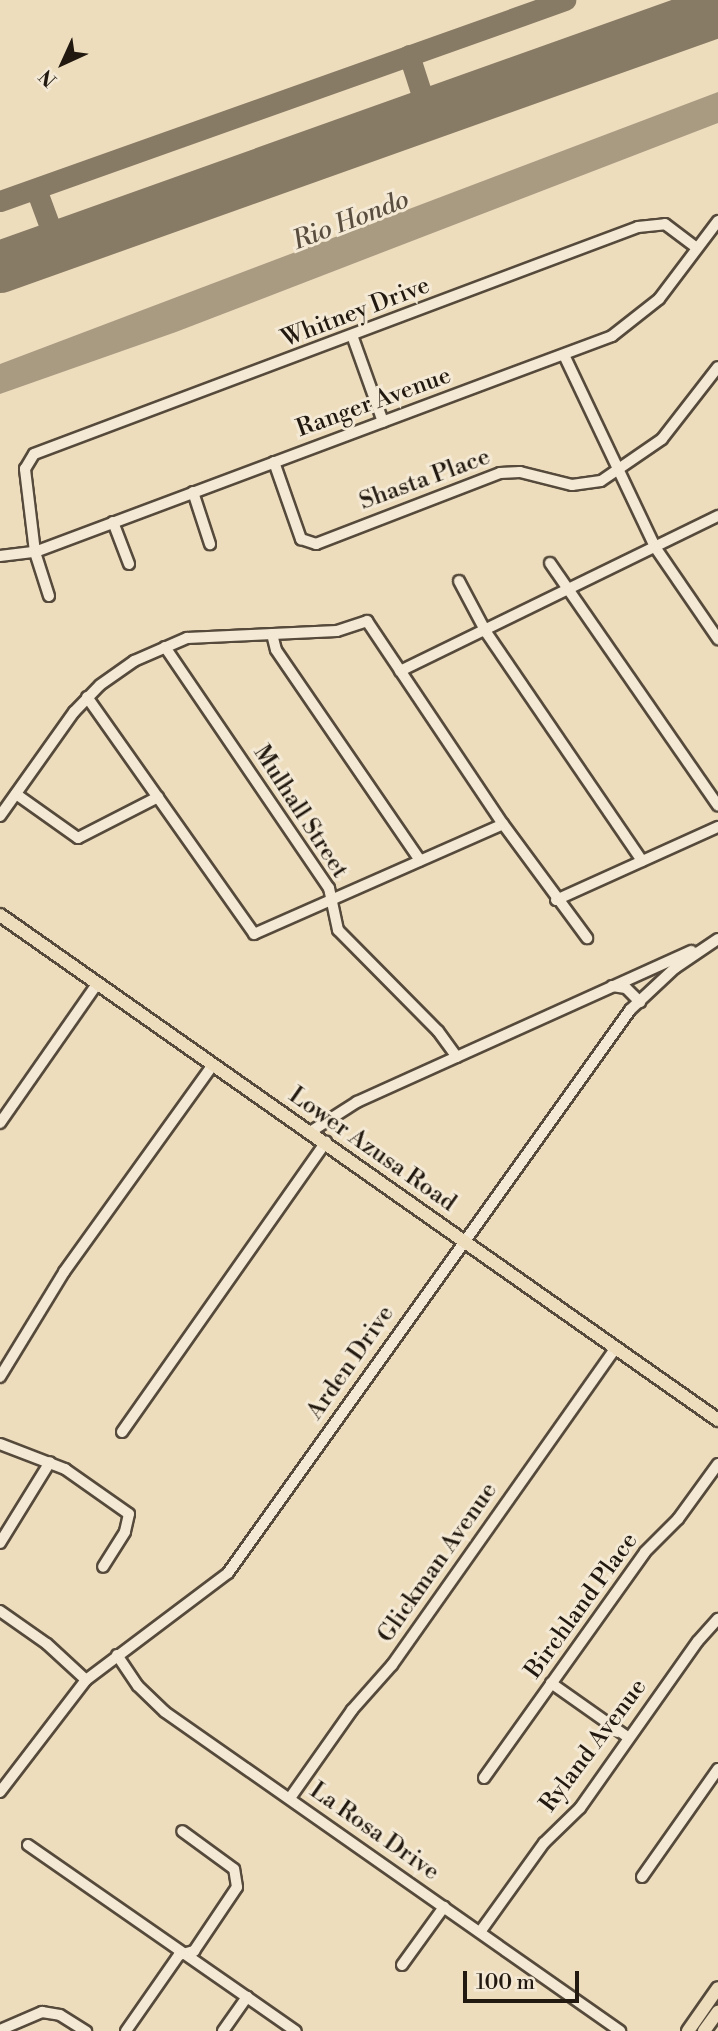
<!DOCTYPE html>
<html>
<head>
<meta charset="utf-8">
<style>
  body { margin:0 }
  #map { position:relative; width:718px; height:2031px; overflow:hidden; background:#eeddbd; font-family:"Libre Bodoni",serif }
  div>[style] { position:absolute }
  .water>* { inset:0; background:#a99a82 }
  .taxiway>* { height:21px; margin:-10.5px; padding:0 10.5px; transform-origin:10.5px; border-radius:10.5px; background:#887b66 }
  .runway>* { height:52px; margin:-26px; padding:0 26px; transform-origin:26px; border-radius:26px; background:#887b66 }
  .roads { filter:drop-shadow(2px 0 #554a3b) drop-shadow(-2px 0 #554a3b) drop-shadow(0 2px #554a3b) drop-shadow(0 -2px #554a3b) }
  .minor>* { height:10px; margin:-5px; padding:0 5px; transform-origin:5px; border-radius:5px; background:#f4e9d4 }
  .major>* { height:12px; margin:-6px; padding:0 6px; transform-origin:6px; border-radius:6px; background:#eeddbd }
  span { translate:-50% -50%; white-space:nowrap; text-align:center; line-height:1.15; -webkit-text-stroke:6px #f4e9d4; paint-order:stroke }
  .street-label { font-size:24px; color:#221910 }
  .water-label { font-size:26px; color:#584d3e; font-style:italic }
  .north { position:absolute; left:28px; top:28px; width:70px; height:70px; -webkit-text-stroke:5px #f4e9d4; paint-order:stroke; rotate:225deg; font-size:19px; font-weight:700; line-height:28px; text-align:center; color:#221910 }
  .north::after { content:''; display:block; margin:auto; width:24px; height:32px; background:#221910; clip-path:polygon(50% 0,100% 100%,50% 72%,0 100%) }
  .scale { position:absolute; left:463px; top:1971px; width:116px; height:32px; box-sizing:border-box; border:4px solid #221910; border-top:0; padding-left:9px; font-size:21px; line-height:24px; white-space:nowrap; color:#221910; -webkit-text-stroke:5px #f4e9d4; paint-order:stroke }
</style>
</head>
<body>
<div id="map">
  <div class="water">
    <i style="clip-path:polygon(718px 92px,718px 123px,176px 332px,0 394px,0 364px)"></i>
  </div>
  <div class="taxiway">
    <i style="left:409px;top:55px;width:62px;rotate:72.1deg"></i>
    <i style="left:36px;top:189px;width:61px;rotate:69.8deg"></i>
    <i style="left:0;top:201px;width:600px;rotate:-19.58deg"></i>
  </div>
  <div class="runway">
    <i style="left:0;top:267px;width:762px;rotate:-19.62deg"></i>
  </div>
  <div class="roads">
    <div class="minor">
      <i style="left:353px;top:338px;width:89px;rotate:70.3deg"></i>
      <i style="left:564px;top:355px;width:212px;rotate:64.6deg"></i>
      <i style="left:655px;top:547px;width:112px;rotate:55.6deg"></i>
      <i style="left:274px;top:462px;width:82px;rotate:70.7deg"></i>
      <i style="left:301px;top:539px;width:16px;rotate:18deg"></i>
      <i style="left:316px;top:544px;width:197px;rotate:-21.1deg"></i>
      <i style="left:500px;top:473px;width:20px;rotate:-3deg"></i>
      <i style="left:520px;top:472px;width:54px;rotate:14deg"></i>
      <i style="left:572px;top:485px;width:29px;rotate:-8deg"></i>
      <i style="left:601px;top:481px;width:74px;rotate:-34.5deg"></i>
      <i style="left:662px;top:439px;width:91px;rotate:-52.1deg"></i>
      <i style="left:193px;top:492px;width:55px;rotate:71.9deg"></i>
      <i style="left:113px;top:522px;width:45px;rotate:69.1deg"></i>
      <i style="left:0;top:556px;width:35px;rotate:-7deg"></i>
      <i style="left:35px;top:552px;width:616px;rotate:-20.52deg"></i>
      <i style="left:612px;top:336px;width:60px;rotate:-38.2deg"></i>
      <i style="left:659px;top:299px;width:98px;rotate:-52.9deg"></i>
      <i style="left:550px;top:563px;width:295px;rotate:55.3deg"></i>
      <i style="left:459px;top:581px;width:58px;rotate:62.1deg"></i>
      <i style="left:486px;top:632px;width:277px;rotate:55.7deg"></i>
      <i style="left:49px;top:596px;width:46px;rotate:-107.7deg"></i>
      <i style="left:35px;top:552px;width:84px;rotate:-96.9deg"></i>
      <i style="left:25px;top:469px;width:17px;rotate:-59deg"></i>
      <i style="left:34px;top:454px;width:645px;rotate:-20.6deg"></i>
      <i style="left:638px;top:227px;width:27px;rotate:-6deg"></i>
      <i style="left:665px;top:224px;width:38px;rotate:37deg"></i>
      <i style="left:272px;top:634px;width:16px;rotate:76deg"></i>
      <i style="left:276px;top:650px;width:255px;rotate:55.6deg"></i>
      <i style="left:165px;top:647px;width:292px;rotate:55.8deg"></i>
      <i style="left:329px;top:888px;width:43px;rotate:77.9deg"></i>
      <i style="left:338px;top:930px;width:142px;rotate:45.3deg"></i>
      <i style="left:438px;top:1031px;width:32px;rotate:54deg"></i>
      <i style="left:400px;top:671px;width:354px;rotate:-26deg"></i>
      <i style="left:87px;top:697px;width:290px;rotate:54.8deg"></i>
      <i style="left:254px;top:934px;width:272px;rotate:-23.8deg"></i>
      <i style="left:16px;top:794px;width:76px;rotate:35.4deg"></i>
      <i style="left:78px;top:838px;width:90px;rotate:-27.1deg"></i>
      <i style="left:0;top:816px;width:128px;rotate:-54.6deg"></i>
      <i style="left:74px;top:712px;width:37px;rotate:-46deg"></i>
      <i style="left:100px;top:685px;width:42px;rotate:-35.2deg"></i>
      <i style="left:134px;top:661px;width:58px;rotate:-23.5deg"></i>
      <i style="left:187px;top:638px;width:150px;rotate:-2.7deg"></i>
      <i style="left:337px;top:631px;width:32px;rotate:-18deg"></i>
      <i style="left:367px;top:621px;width:244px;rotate:56.2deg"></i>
      <i style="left:503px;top:824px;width:142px;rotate:53.6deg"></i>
      <i style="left:556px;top:900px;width:178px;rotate:-24.3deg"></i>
      <i style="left:612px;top:986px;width:14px;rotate:8deg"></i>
      <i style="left:626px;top:988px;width:20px;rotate:45deg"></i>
      <i style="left:0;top:1123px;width:169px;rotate:-55.1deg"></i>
      <i style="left:310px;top:1132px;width:56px;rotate:-32.6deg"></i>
      <i style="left:357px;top:1102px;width:367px;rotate:-24.3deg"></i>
      <i style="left:0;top:1377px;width:123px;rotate:-58.6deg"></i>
      <i style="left:64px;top:1272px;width:254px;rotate:-54.3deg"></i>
      <i style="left:122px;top:1432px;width:355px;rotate:-54.9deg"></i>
      <i style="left:0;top:1444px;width:70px;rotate:21deg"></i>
      <i style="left:65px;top:1469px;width:78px;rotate:35.1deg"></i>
      <i style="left:129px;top:1514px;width:18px;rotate:103deg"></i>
      <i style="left:125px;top:1532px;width:41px;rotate:122.2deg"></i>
      <i style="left:0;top:1543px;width:95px;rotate:-58.3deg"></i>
      <i style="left:0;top:1611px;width:57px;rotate:35.1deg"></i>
      <i style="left:47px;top:1644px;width:53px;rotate:42.7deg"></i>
      <i style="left:117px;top:1655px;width:37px;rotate:56deg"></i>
      <i style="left:138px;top:1686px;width:37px;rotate:44deg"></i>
      <i style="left:165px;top:1712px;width:556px;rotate:35.03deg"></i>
      <i style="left:551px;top:1683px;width:95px;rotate:35.2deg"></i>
      <i style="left:484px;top:1778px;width:277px;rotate:-54.5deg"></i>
      <i style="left:645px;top:1552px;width:47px;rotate:-45deg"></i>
      <i style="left:678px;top:1519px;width:68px;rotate:-54deg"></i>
      <i style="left:0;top:1792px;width:141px;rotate:-52.5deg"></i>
      <i style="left:86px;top:1680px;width:178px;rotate:-37deg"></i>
      <i style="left:228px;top:1573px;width:692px;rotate:-54.47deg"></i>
      <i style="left:630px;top:1010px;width:62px;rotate:-43deg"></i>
      <i style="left:675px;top:968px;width:52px;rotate:-34deg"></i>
      <i style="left:290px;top:1798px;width:108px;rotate:-54.8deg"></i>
      <i style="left:352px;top:1710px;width:60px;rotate:-48.4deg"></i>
      <i style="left:392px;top:1665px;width:388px;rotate:-54.8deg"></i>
      <i style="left:28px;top:1845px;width:326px;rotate:34.8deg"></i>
      <i style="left:642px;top:1877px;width:132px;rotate:-54.9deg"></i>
      <i style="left:480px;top:1932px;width:110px;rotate:-54.3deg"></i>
      <i style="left:544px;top:1843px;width:50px;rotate:-44.2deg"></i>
      <i style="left:580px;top:1808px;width:204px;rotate:-54.8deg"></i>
      <i style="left:698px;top:1641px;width:30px;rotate:-48deg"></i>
      <i style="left:402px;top:1965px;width:72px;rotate:-54.1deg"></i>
      <i style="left:0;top:2030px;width:46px;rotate:-23.2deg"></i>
      <i style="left:42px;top:2012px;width:18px;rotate:9deg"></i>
      <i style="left:60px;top:2015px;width:31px;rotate:32deg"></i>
      <i style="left:126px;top:2031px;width:93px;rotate:-55.1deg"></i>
      <i style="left:179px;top:1955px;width:16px;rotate:-15deg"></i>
      <i style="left:194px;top:1951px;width:77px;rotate:-56.1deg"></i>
      <i style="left:237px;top:1887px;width:18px;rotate:-99deg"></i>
      <i style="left:234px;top:1869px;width:64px;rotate:-143.8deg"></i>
      <i style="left:223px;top:2031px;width:42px;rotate:-54.8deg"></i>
    </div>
    <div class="major">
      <i style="left:0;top:915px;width:878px;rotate:35.12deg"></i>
      <i style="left:688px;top:2031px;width:52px;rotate:-55.1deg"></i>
      <i style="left:704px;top:2031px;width:24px;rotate:-54deg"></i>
    </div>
  </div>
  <div class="street-label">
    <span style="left:356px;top:313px;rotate:-21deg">Whitney Drive</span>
    <span style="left:374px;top:403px;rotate:-20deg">Ranger Avenue</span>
    <span style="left:425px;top:480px;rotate:-20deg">Shasta Place</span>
    <span style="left:300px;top:812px;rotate:57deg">Mulhall Street</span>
    <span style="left:372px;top:1150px;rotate:35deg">Lower Azusa Road</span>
    <span style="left:351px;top:1363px;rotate:-55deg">Arden Drive</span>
    <span style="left:438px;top:1563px;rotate:-55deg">Glickman Avenue</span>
    <span style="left:582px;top:1606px;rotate:-54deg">Birchland Place</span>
    <span style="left:594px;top:1746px;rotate:-53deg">Ryland Avenue</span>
    <span style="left:374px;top:1832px;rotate:35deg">La Rosa Drive</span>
  </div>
  <div class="water-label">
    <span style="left:351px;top:221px;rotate:-21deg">Rio Hondo</span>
  </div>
  <div class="north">N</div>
  <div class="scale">100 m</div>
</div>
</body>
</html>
